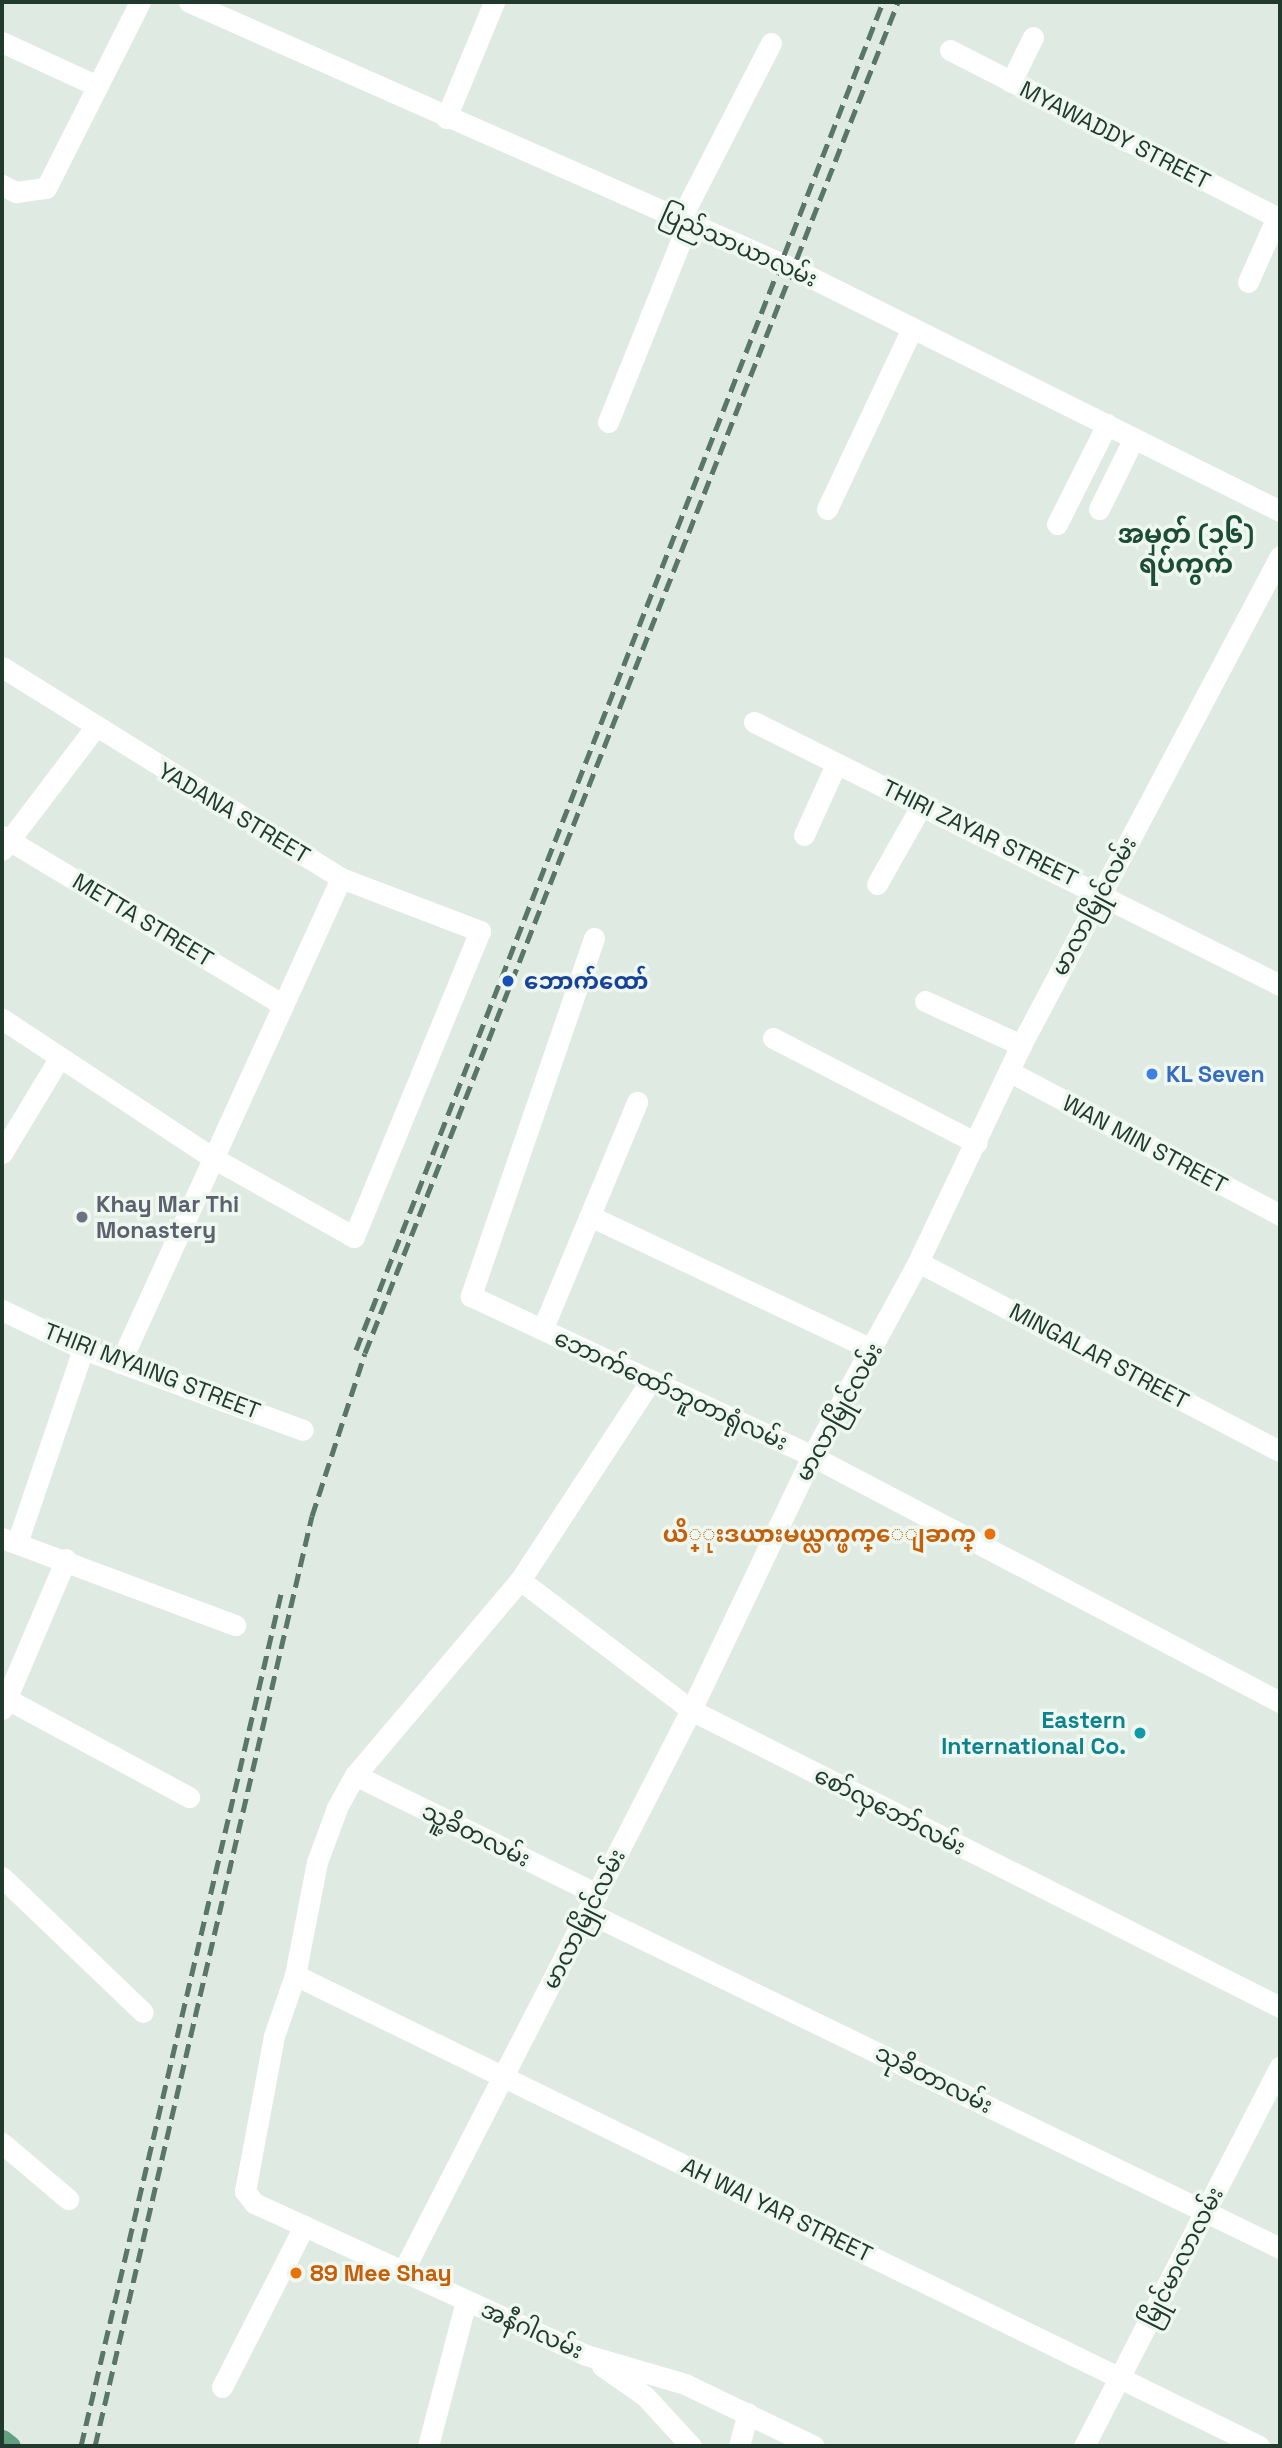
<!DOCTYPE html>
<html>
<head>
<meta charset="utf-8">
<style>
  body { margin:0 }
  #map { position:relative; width:1282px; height:2448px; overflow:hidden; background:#deeae2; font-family:"Space Grotesk","Noto Sans Myanmar",sans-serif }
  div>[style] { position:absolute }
  .minor>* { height:21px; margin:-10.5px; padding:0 10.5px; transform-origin:10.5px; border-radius:10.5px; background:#fff }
  .major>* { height:21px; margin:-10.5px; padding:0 10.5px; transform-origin:10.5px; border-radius:10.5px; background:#62a084 }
  .rail>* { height:5px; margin-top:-2.5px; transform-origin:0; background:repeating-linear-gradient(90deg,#5a7668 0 14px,transparent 0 21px) }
  .dots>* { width:19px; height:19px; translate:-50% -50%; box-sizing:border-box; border:4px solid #eff7f1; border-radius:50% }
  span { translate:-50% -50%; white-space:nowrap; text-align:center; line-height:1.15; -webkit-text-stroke:7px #eff7f1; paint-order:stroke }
  .street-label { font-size:23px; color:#203a2d }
  .transit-label { font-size:23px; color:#164399; font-weight:700 }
  .left { translate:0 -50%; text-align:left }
  .shop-label { font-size:23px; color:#366cbe; font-weight:700 }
  .worship-label { font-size:23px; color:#5b616d; font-weight:700 }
  .food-label { font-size:23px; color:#c56008; font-weight:700 }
  .right { translate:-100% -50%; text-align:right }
  .culture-label { font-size:23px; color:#0d838f; font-weight:700 }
  .quarter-label { font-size:26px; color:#1c4c36; font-weight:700 }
  .frame { position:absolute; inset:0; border:4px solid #203a2d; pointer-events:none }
</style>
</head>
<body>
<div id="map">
  <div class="minor">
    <i style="left:189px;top:2px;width:661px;rotate:23.81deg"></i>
    <i style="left:794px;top:269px;width:543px;rotate:26.47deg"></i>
    <i style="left:2px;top:42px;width:102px;rotate:24.8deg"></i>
    <i style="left:950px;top:50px;width:371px;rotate:27.1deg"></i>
    <i style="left:1011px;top:82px;width:50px;rotate:-63.9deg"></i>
    <i style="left:446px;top:118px;width:126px;rotate:-67.5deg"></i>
    <i style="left:2px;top:185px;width:16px;rotate:27deg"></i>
    <i style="left:16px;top:192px;width:30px;rotate:-8deg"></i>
    <i style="left:46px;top:188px;width:208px;rotate:-63.2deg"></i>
    <i style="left:680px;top:220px;width:199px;rotate:-62.8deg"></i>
    <i style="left:1248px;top:282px;width:71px;rotate:-66deg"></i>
    <i style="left:608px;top:422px;width:214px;rotate:-68.1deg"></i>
    <i style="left:827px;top:509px;width:200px;rotate:-64.8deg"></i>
    <i style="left:1099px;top:509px;width:79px;rotate:-63.8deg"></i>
    <i style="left:1057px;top:524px;width:112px;rotate:-63.4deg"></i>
    <i style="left:2px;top:667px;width:399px;rotate:31.9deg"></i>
    <i style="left:341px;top:878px;width:149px;rotate:20.9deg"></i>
    <i style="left:480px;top:931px;width:331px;rotate:112.4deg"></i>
    <i style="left:354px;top:1237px;width:162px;rotate:-150.7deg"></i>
    <i style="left:213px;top:1158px;width:253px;rotate:-146.6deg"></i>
    <i style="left:754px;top:722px;width:588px;rotate:26.57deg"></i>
    <i style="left:804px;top:835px;width:78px;rotate:-65.7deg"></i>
    <i style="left:2px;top:836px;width:328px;rotate:31deg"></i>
    <i style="left:2px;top:850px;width:152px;rotate:-52.8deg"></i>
    <i style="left:877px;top:884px;width:92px;rotate:-60.6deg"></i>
    <i style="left:594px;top:938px;width:379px;rotate:109deg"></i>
    <i style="left:471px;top:1296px;width:377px;rotate:25.1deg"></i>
    <i style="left:812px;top:1456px;width:529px;rotate:27.73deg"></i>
    <i style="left:925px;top:1001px;width:106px;rotate:24.6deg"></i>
    <i style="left:773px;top:1038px;width:229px;rotate:27.3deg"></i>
    <i style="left:1010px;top:1072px;width:306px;rotate:27.9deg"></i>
    <i style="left:2px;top:1153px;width:112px;rotate:-58.9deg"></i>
    <i style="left:590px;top:1216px;width:313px;rotate:25.3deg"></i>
    <i style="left:918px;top:1262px;width:408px;rotate:27.6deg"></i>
    <i style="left:2px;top:1310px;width:90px;rotate:25.7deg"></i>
    <i style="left:83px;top:1349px;width:234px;rotate:20.2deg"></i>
    <i style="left:543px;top:1328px;width:245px;rotate:-67.4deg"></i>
    <i style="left:120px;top:1363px;width:533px;rotate:-65.5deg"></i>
    <i style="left:651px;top:1380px;width:239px;rotate:123.2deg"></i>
    <i style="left:520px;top:1580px;width:255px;rotate:130.2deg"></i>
    <i style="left:355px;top:1775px;width:38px;rotate:119deg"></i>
    <i style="left:337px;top:1808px;width:58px;rotate:110.3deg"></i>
    <i style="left:317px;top:1862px;width:115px;rotate:101deg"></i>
    <i style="left:295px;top:1975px;width:65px;rotate:109deg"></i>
    <i style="left:274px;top:2036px;width:158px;rotate:100.6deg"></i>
    <i style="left:245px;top:2191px;width:15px;rotate:53deg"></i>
    <i style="left:254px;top:2203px;width:365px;rotate:24.6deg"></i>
    <i style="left:586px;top:2355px;width:103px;rotate:16.3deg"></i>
    <i style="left:685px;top:2384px;width:143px;rotate:25.7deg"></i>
    <i style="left:2px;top:1538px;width:249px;rotate:20.5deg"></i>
    <i style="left:17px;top:1543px;width:205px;rotate:-71.2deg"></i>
    <i style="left:520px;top:1580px;width:215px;rotate:37.2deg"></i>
    <i style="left:691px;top:1710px;width:660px;rotate:26.76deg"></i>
    <i style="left:7px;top:1699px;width:207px;rotate:28.3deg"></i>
    <i style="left:2px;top:1709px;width:163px;rotate:-66.9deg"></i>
    <i style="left:355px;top:1775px;width:270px;rotate:26.2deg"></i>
    <i style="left:2px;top:1877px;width:195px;rotate:43.8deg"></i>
    <i style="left:587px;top:1912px;width:770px;rotate:25.87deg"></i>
    <i style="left:295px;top:1975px;width:1073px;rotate:26.04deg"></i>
    <i style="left:2px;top:2143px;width:87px;rotate:40.3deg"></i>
    <i style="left:403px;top:2271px;width:631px;rotate:-62.83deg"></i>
    <i style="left:691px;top:1710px;width:281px;rotate:-64.5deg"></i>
    <i style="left:812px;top:1456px;width:221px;rotate:-61.3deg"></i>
    <i style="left:918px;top:1262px;width:240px;rotate:-64.6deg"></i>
    <i style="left:1021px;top:1045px;width:553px;rotate:-62.09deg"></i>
    <i style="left:602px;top:2366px;width:52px;rotate:34.9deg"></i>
    <i style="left:645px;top:2396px;width:68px;rotate:47.4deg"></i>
    <i style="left:222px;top:2387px;width:181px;rotate:-63deg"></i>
    <i style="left:428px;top:2446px;width:150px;rotate:-75.3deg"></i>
    <i style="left:739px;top:2446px;width:34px;rotate:-75deg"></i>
    <i style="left:1084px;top:2446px;width:427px;rotate:-62.7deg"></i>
  </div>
  <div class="major">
    <i style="left:2px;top:2440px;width:10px;rotate:37deg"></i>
  </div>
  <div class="rail">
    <i style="left:356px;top:1350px;width:1447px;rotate:-68.65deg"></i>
    <i style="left:81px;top:2446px;width:875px;rotate:-76.79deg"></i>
    <i style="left:95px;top:2446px;width:955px;rotate:-76.87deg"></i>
    <i style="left:312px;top:1516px;width:171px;rotate:-72deg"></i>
    <i style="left:365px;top:1353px;width:1452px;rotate:-68.47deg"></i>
  </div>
  <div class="dots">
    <i style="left:508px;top:981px;background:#1a4fb4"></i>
    <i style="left:1152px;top:1074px;background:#3f7fe0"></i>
    <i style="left:82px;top:1217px;background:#6b7280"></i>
    <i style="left:990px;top:1534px;background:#e8710a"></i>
    <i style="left:1140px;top:1733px;background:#0f9aa8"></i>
    <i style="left:296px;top:2273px;background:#e8710a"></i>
  </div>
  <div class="street-label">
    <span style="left:1115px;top:135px;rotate:27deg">MYAWADDY STREET</span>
    <span style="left:739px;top:246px;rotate:24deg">ပြည်သာယာလမ်း</span>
    <span style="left:234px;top:813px;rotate:31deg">YADANA STREET</span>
    <span style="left:980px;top:833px;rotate:26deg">THIRI ZAYAR STREET</span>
    <span style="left:1094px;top:906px;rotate:-62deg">မာလာမြိုင်လမ်း</span>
    <span style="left:143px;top:920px;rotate:31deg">METTA STREET</span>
    <span style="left:1145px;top:1144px;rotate:28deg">WAN MIN STREET</span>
    <span style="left:1099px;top:1356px;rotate:28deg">MINGALAR STREET</span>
    <span style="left:152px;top:1371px;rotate:21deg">THIRI MYAING STREET</span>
    <span style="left:671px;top:1390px;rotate:25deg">ဘောက်ထော်ဘူတာရုံလမ်း</span>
    <span style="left:839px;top:1412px;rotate:-61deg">မာလာမြိုင်လမ်း</span>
    <span style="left:890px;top:1811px;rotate:27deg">စော်လှဘော်လမ်း</span>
    <span style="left:476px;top:1835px;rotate:26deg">သူ့ခိတလမ်း</span>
    <span style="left:584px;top:1919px;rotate:-63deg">မာလာမြိုင်လမ်း</span>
    <span style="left:934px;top:2079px;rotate:26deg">သုခိတာလမ်း</span>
    <span style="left:777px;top:2210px;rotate:26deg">AH WAI YAR STREET</span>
    <span style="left:1182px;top:2257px;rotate:-63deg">မြိုင်မာလာလမ်း</span>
    <span style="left:532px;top:2330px;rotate:24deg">အနီဂါလမ်း</span>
  </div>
  <div class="transit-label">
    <span class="left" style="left:524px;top:981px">ဘောက်ထော်</span>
  </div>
  <div class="shop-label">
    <span class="left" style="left:1166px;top:1074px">KL Seven</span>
  </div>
  <div class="worship-label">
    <span class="left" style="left:96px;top:1217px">Khay Mar Thi<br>Monastery</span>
  </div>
  <div class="food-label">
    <span class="right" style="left:976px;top:1534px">ယိ္ုးဒယားမယ္လက္ဖက္ေျခာက္</span>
    <span class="left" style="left:310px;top:2273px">89 Mee Shay</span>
  </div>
  <div class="culture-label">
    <span class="right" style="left:1126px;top:1733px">Eastern<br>International Co.</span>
  </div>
  <div class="quarter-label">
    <span style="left:1186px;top:550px">အမှတ် (၁၆)<br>ရပ်ကွက်</span>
  </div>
  <div class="frame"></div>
</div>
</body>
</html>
